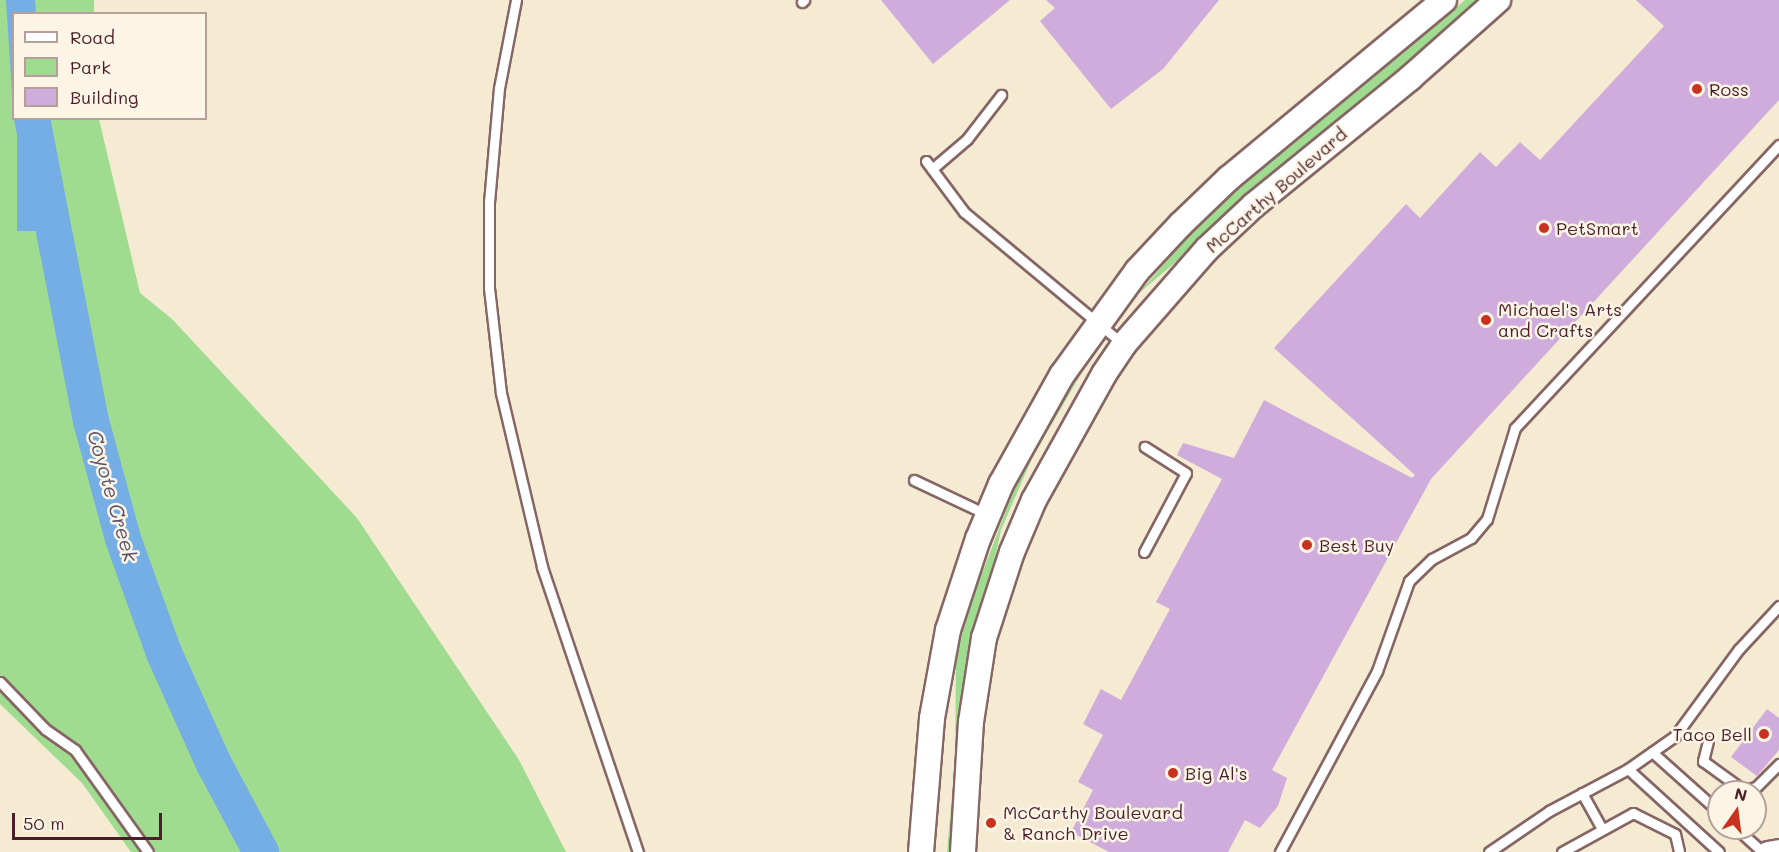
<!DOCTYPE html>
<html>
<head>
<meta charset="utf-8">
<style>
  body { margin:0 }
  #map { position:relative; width:1779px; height:852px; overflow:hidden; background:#f5ead2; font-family:Mali,sans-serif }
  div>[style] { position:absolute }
  .green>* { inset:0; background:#a0dc90 }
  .water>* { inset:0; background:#75aee5; transform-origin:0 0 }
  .river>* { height:36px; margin:-18px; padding:0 18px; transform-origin:18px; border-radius:18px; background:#75aee5 }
  .building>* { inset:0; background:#d0acdc }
  .roads { filter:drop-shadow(2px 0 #866665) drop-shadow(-2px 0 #866665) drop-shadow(0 2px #866665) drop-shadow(0 -2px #866665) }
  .service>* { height:9px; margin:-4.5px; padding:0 4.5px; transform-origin:4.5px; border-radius:4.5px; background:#fff }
  .tertiary>* { height:21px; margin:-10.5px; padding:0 10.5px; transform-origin:10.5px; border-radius:10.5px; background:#fff }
  .secondary>* { height:24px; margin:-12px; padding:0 12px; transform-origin:12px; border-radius:12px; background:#fff }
  .dots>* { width:16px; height:16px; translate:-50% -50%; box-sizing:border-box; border:3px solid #fcf5e5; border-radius:50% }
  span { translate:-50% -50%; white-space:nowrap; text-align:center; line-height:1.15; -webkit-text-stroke:5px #fcf5e5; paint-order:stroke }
  .poi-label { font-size:18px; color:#4a1f2b }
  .left { translate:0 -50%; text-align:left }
  .right { translate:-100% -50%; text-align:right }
  .street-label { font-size:18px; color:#4a1f2b }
  .water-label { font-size:20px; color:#59516c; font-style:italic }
  .legend { position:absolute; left:12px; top:12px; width:195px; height:108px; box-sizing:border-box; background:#fcf5e5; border:2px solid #b59f9b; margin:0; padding:8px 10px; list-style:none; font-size:18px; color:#4a1f2b }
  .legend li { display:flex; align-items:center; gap:12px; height:30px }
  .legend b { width:30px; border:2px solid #b59f9b }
  .north { position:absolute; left:1707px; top:780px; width:60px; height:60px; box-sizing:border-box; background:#fcf5e5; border:2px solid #b59f9b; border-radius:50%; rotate:14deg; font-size:16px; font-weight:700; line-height:24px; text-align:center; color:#4a1f2b }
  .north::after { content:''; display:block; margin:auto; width:21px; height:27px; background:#c8321e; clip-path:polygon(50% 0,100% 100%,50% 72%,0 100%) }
  .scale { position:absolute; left:12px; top:813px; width:150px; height:27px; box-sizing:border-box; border:3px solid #4a1f2b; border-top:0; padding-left:8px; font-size:18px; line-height:21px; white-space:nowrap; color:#4a1f2b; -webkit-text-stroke:4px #fcf5e5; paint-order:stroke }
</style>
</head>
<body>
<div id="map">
  <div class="green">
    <i style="clip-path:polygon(0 0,94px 0,94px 13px,14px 14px,14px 118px,99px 119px,140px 293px,172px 319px,357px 518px,519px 760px,566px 852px,131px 852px,82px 783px,0 704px)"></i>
    <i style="clip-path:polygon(1465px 0,1485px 0,1138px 294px,1184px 241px,1234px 191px)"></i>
    <i style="clip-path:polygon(1091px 357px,1033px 456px,1001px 530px,964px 704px,951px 852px,947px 852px,955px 762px,956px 656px,971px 602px,1012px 495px,1042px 435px)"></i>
  </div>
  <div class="water">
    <i style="clip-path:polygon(6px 0,35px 0,36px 13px,14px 14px,13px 109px)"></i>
    <i style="left:17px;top:119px;width:26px;height:112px"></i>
  </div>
  <div class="river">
    <i style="left:32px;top:118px;width:309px;rotate:79deg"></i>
    <i style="left:91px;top:421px;width:122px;rotate:74.8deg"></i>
    <i style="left:123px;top:539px;width:121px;rotate:70.2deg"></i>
    <i style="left:164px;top:653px;width:122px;rotate:65.8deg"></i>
    <i style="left:214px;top:764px;width:100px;rotate:61.9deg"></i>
  </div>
  <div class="building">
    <i style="clip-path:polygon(881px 0,1010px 0,933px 64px)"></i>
    <i style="clip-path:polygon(1046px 0,1219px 0,1163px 69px,1111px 109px,1040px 21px,1055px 8px)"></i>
    <i style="clip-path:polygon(1636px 0,1779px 0,1779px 100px,1431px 479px,1272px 770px,1287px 778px,1278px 806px,1260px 828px,1245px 820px,1228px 852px,1109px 852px,1071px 832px,1093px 790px,1078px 782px,1103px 735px,1083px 724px,1101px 689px,1121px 700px,1170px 609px,1156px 602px,1222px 479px,1177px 455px,1183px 443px,1234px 458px,1264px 400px,1412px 478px,1415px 475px,1274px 348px,1406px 204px,1420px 218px,1480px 152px,1496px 167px,1520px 142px,1540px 160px,1664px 26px)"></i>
    <i style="clip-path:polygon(1767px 709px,1779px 718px,1779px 750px,1757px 776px,1731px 757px)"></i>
  </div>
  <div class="roads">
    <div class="service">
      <i style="left:516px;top:0;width:90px;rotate:100.9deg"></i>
      <i style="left:499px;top:88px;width:114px;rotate:95deg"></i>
      <i style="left:489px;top:202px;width:86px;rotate:90deg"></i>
      <i style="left:489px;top:288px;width:106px;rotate:83.5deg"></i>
      <i style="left:501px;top:393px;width:179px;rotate:76.7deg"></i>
      <i style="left:542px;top:567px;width:301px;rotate:71.4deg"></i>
      <i style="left:802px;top:2px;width:3px;rotate:-45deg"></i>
      <i style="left:926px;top:161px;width:64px;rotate:53.3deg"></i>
      <i style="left:964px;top:212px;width:207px;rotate:39.7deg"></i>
      <i style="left:932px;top:169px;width:46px;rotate:-40.6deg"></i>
      <i style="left:967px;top:139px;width:56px;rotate:-52.3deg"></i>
      <i style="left:914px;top:480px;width:82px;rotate:25.3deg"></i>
      <i style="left:1144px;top:552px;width:89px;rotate:-62deg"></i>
      <i style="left:1186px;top:473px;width:49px;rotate:-147.6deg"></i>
      <i style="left:0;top:682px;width:65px;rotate:46.2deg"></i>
      <i style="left:45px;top:729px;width:37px;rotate:35deg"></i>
      <i style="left:75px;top:750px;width:125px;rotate:54.4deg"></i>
      <i style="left:1708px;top:741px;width:21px;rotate:104deg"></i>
      <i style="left:1703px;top:761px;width:49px;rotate:35.9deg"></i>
      <i style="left:1743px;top:790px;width:13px;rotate:-13deg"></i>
      <i style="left:1756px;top:787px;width:33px;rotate:-45deg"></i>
      <i style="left:1652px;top:752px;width:90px;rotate:41.8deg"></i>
      <i style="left:1628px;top:769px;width:123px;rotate:42.4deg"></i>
      <i style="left:1582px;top:793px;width:41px;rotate:60.9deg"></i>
      <i style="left:1736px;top:828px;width:36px;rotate:42deg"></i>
      <i style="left:1280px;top:852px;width:205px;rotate:-61.8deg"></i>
      <i style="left:1377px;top:671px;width:96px;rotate:-70.4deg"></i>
      <i style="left:1409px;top:581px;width:32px;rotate:-44deg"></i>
      <i style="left:1432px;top:559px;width:44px;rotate:-28.3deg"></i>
      <i style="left:1471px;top:538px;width:25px;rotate:-50deg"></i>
      <i style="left:1487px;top:519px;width:95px;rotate:-72.9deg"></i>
      <i style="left:1515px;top:428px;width:387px;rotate:-47deg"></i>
      <i style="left:1489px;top:852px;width:73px;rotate:-34.3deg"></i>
      <i style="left:1549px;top:811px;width:89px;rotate:-28deg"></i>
      <i style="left:1628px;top:769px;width:57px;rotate:-35.1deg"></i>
      <i style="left:1675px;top:736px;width:108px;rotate:-53.7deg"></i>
      <i style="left:1739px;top:649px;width:59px;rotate:-47.1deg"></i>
      <i style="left:1562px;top:852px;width:81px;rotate:-28.8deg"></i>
      <i style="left:1633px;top:813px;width:47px;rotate:26.6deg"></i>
      <i style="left:1675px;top:834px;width:18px;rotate:77deg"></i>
    </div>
    <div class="tertiary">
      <i style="left:1767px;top:852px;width:12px;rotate:-9deg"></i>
    </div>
    <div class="secondary">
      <i style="left:921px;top:852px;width:134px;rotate:-85.3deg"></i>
      <i style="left:932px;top:718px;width:89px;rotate:-79.7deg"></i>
      <i style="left:948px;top:630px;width:96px;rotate:-71.8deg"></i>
      <i style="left:978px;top:539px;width:60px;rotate:-67.3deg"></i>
      <i style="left:1001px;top:484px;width:125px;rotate:-60.8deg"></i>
      <i style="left:1062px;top:375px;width:128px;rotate:-54.2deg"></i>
      <i style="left:1137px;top:271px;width:64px;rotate:-46.9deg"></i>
      <i style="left:1181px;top:224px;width:66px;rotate:-43.8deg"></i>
      <i style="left:1229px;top:178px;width:279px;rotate:-39.6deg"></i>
      <i style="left:963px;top:852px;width:130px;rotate:-86.5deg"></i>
      <i style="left:971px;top:722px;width:85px;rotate:-81.2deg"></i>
      <i style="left:984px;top:638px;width:90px;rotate:-72deg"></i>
      <i style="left:1012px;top:552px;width:56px;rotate:-67.1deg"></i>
      <i style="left:1034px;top:500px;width:144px;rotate:-60.9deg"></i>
      <i style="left:1104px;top:374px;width:36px;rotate:-56deg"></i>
      <i style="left:1124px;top:344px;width:126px;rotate:-48.9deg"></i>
      <i style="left:1207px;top:249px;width:64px;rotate:-43.1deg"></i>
      <i style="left:1254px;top:205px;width:201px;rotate:-39.1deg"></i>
      <i style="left:1410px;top:78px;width:118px;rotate:-41.6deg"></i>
    </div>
  </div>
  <div class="dots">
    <i style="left:1697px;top:89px;background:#c8321e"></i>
    <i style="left:1544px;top:228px;background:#c8321e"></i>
    <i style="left:1486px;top:320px;background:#c8321e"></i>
    <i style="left:1307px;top:545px;background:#c8321e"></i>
    <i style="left:1764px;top:734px;background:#c8321e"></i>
    <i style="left:1173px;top:773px;background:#c8321e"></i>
    <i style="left:991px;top:823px;background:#c8321e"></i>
  </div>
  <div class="poi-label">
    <span class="left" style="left:1709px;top:89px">Ross</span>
    <span class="left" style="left:1556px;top:228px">PetSmart</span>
    <span class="left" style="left:1498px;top:320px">Michael's Arts<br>and Crafts</span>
    <span class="left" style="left:1319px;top:545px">Best Buy</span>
    <span class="right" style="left:1752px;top:734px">Taco Bell</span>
    <span class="left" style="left:1185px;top:773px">Big Al's</span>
    <span class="left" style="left:1003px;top:823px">McCarthy Boulevard<br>&amp; Ranch Drive</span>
  </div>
  <div class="street-label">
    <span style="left:1276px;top:190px;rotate:-41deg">McCarthy Boulevard</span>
  </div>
  <div class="water-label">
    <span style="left:113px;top:496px;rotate:74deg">Coyote Creek</span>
  </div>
  <ul class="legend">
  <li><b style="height:8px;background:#fff"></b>Road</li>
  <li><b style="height:16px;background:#a0dc90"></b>Park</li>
  <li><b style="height:16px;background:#d0acdc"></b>Building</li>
  </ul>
  <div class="north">N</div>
  <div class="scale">50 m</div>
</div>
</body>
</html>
